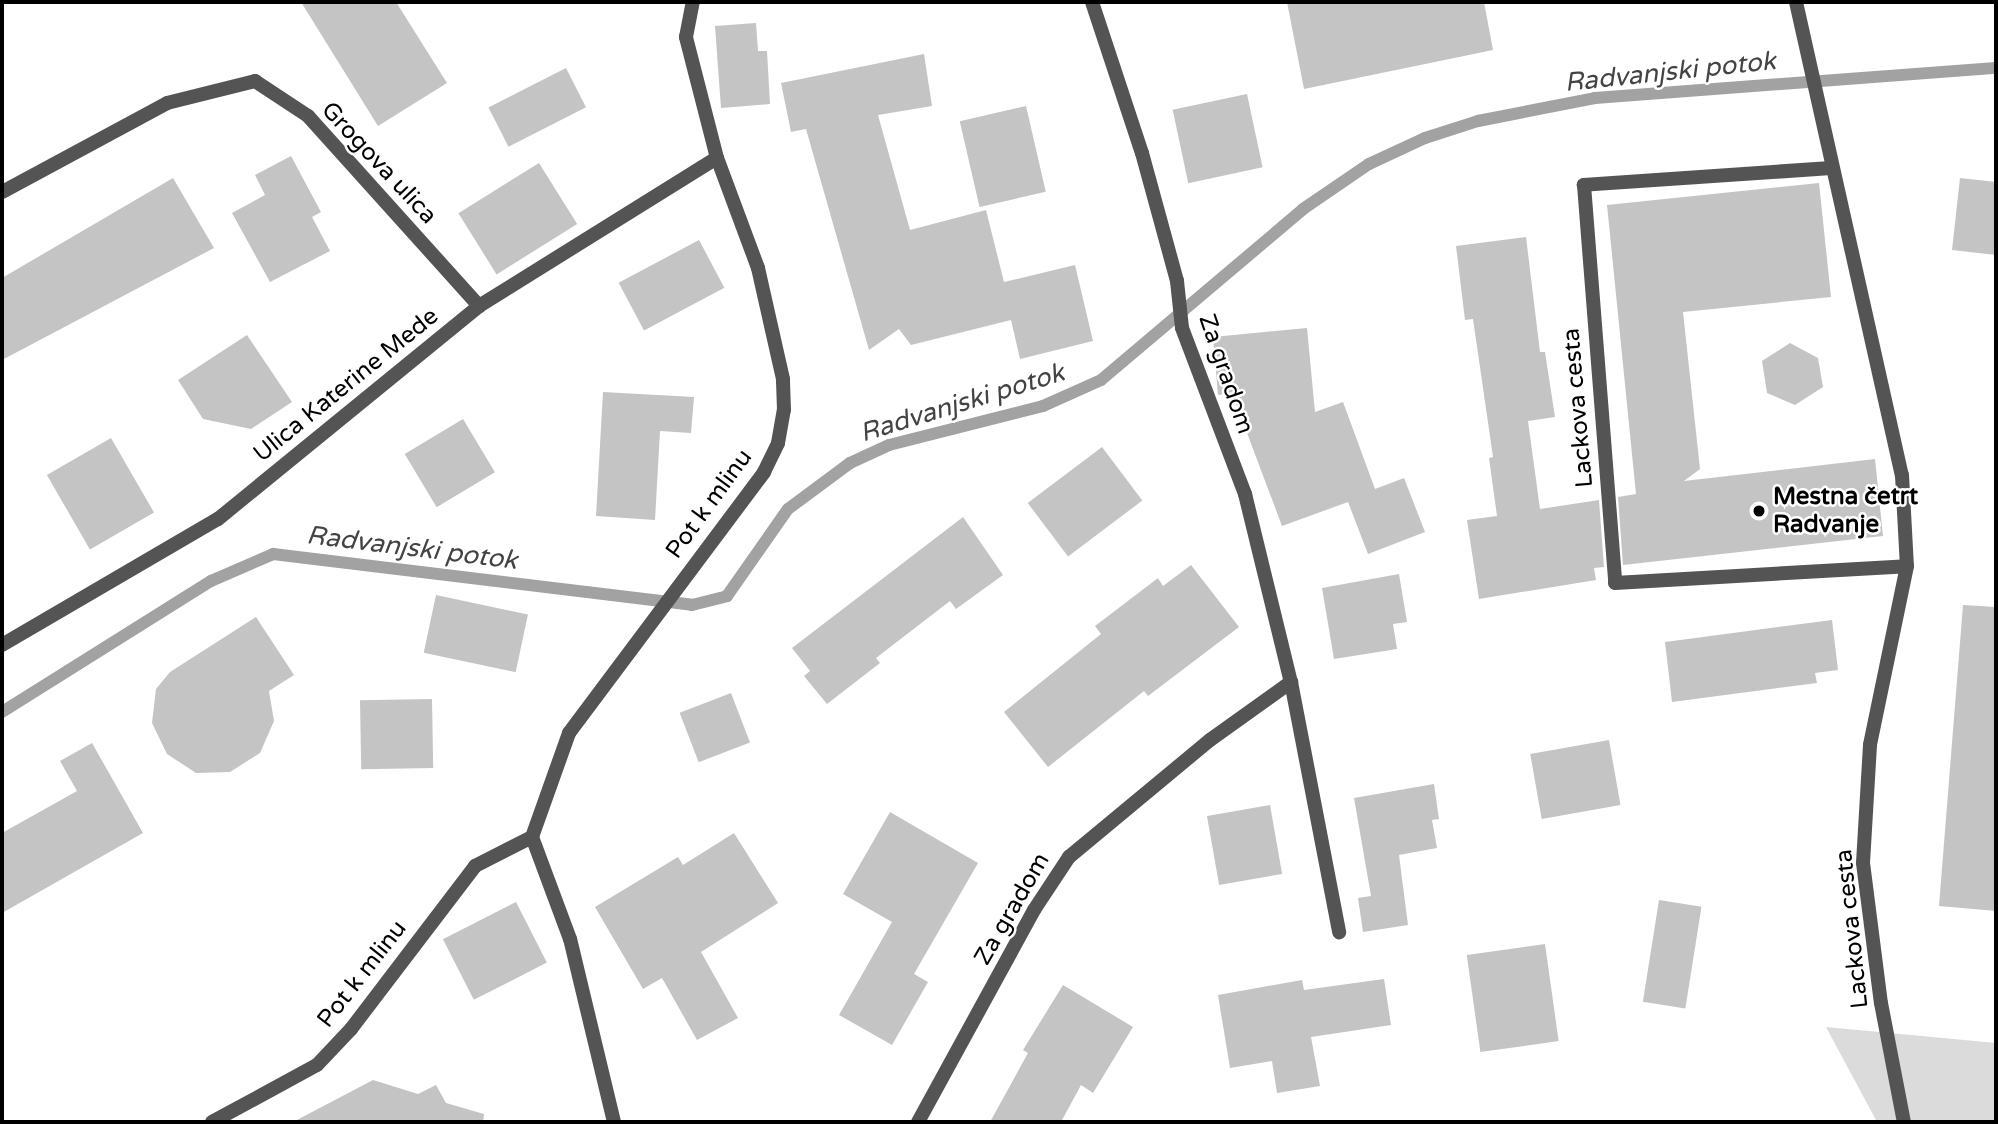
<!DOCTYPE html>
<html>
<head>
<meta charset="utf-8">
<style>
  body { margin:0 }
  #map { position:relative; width:1998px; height:1124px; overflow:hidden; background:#fff; font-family:"Varela Round",sans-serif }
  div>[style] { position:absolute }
  .green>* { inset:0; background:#dbdbdb }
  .stream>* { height:12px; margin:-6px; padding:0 6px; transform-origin:6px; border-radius:6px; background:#a2a2a2 }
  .building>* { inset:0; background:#c4c4c4; transform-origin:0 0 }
  .street>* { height:14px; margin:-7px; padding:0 7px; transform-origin:7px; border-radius:7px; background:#545454 }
  .dots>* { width:19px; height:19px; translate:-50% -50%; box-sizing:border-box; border:4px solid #fff; border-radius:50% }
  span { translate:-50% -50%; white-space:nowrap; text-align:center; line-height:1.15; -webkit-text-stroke:5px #fff; paint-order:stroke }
  .street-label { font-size:24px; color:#000 }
  .poi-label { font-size:24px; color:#000; font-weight:700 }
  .left { translate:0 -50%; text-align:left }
  .water-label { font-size:26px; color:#434343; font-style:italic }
  .frame { position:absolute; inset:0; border:4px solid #000; pointer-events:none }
</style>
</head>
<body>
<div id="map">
  <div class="green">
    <i style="clip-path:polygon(1826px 1027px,1996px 1043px,1996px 1122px,1877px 1122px)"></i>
  </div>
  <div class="stream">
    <i style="left:2px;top:712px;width:247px;rotate:-32.1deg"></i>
    <i style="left:211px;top:581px;width:68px;rotate:-23.5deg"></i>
    <i style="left:273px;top:554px;width:422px;rotate:6.9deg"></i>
    <i style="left:692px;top:605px;width:36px;rotate:-14deg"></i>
    <i style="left:727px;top:596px;width:106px;rotate:-55deg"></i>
    <i style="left:788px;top:509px;width:77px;rotate:-36.6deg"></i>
    <i style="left:850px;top:463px;width:43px;rotate:-24.8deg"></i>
    <i style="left:889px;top:445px;width:159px;rotate:-14.2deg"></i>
    <i style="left:1043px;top:406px;width:64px;rotate:-24.1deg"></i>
    <i style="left:1101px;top:380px;width:265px;rotate:-40.2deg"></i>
    <i style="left:1303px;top:209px;width:80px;rotate:-34.3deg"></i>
    <i style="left:1369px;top:164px;width:62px;rotate:-24.9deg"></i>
    <i style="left:1425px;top:138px;width:56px;rotate:-17.8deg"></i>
    <i style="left:1478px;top:121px;width:119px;rotate:-11.1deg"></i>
    <i style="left:1595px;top:98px;width:402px;rotate:-4.3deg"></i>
  </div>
  <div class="building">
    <i style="clip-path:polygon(301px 2px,396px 2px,447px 83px,378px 126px)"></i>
    <i style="clip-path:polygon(1287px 2px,1484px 2px,1493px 50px,1304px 89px)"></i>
    <i style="clip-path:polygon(756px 23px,758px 51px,767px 51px,770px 104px,721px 108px,715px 26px)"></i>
    <i style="clip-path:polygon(924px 54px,932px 106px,878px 115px,910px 230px,986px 210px,1004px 282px,1075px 265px,1093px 341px,1020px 359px,1011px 320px,911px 345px,899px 329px,869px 350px,806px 129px,791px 132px,781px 83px)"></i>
    <i style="left:566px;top:68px;width:44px;height:87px;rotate:63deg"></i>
    <i style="left:1247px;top:94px;width:75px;height:76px;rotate:78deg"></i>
    <i style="left:1026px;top:106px;width:88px;height:68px;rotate:77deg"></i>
    <i style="clip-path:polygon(291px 156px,321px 212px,312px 217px,330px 251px,270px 282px,232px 213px,265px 195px,255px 175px)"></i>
    <i style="left:539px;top:163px;width:72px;height:95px;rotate:58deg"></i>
    <i style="clip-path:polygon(173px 178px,214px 248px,2px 360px,2px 278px)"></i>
    <i style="clip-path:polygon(1960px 178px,1996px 182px,1996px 255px,1952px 250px)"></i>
    <i style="clip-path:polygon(1819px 183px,1831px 297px,1683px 312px,1700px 469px,1684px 481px,1875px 459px,1883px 536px,1623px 565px,1618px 497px,1636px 494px,1607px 205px)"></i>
    <i style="clip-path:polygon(1526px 237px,1540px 352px,1545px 352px,1555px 417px,1528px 421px,1540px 509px,1599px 500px,1604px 567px,1594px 568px,1596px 580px,1479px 599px,1467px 520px,1497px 516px,1489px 458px,1493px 457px,1473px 319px,1465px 320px,1456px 246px)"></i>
    <i style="left:699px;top:240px;width:54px;height:91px;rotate:62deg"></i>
    <i style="clip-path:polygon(1307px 328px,1315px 412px,1343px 402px,1375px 489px,1404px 478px,1425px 532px,1368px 554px,1348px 502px,1282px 526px,1232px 393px,1218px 395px,1213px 337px)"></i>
    <i style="clip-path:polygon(247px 335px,292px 402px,251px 429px,203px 419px,178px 380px)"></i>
    <i style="clip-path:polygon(1790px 343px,1818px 358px,1823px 387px,1795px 405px,1767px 393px,1762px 361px)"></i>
    <i style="clip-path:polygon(603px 392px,694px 397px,691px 433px,660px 431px,655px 520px,596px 516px)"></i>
    <i style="left:463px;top:419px;width:62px;height:68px;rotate:59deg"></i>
    <i style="left:111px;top:438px;width:86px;height:74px;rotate:60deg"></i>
    <i style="left:1102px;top:447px;width:67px;height:93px;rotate:53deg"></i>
    <i style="clip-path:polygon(963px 517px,1003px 575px,956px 609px,950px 601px,876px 658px,880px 663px,827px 704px,804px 676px,810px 671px,792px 648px)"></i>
    <i style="clip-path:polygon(1191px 565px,1239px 627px,1148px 696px,1144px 691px,1048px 767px,1004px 712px,1101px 634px,1095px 626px,1158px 578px,1163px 586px)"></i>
    <i style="clip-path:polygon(1399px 574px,1407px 622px,1393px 624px,1397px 649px,1334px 659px,1322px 588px)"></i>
    <i style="left:436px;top:595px;width:94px;height:59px;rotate:12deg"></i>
    <i style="clip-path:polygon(1963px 605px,1996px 607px,1996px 911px,1939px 906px)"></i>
    <i style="clip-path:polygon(256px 617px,294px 675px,269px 691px,274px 721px,260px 753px,230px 772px,196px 773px,167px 754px,152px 723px,156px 689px,170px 672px)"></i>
    <i style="clip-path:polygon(1832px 620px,1838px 670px,1815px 673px,1817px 683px,1672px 702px,1665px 642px)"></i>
    <i style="left:731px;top:693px;width:53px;height:55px;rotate:69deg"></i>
    <i style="left:432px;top:699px;width:69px;height:72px;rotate:89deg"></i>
    <i style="left:1609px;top:740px;width:66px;height:80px;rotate:80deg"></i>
    <i style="clip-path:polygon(92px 743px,143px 833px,2px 913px,2px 833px,77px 791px,60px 761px)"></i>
    <i style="clip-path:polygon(1434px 784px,1439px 819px,1432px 820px,1437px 848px,1399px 855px,1408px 925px,1363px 932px,1358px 898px,1371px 896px,1354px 798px)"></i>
    <i style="left:1270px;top:805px;width:70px;height:64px;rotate:80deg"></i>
    <i style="clip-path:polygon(890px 812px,978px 863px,914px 974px,928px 982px,892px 1045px,839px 1015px,892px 922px,843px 894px)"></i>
    <i style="clip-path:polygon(734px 833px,778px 903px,701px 952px,738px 1018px,697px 1040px,662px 978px,643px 989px,595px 907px,678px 857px,683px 865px)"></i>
    <i style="left:1659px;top:900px;width:43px;height:103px;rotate:9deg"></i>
    <i style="left:516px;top:902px;width:68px;height:82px;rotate:63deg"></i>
    <i style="left:1545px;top:944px;width:98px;height:79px;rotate:82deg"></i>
    <i style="clip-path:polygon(1384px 979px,1391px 1025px,1311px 1037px,1320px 1086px,1277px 1093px,1272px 1061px,1230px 1068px,1218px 995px,1302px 980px,1304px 990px)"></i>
    <i style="clip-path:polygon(1063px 985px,1133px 1027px,1093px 1093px,1081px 1085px,1061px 1122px,990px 1122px,1028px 1053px,1023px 1050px)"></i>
    <i style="clip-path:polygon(373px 1080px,418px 1094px,436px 1085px,446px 1103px,484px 1114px,483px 1122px,293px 1122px)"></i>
  </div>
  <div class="street">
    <i style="left:1092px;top:2px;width:159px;rotate:71.7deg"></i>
    <i style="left:1142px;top:153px;width:133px;rotate:74.7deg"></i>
    <i style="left:1177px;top:281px;width:47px;rotate:83.9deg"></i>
    <i style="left:1182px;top:328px;width:178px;rotate:69.2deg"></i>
    <i style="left:1245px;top:494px;width:194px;rotate:76.3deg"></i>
    <i style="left:1291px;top:682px;width:255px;rotate:79.1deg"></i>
    <i style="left:1796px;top:2px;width:485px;rotate:77.4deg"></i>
    <i style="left:1902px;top:475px;width:91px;rotate:86.9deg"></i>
    <i style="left:1907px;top:566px;width:183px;rotate:101.7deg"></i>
    <i style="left:1870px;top:745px;width:118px;rotate:93.4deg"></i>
    <i style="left:1863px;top:863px;width:141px;rotate:82.7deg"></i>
    <i style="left:1881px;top:1003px;width:121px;rotate:79.1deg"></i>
    <i style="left:1831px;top:168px;width:248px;rotate:176.1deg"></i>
    <i style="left:1584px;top:185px;width:399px;rotate:85.5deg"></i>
    <i style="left:1615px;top:583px;width:292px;rotate:-3.3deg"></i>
    <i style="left:2px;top:192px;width:187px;rotate:-28.3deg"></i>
    <i style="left:167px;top:103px;width:91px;rotate:-14deg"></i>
    <i style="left:255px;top:81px;width:64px;rotate:33.4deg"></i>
    <i style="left:308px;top:116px;width:256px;rotate:48deg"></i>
    <i style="left:2px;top:645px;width:250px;rotate:-30.3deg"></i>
    <i style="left:218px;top:519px;width:337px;rotate:-39.2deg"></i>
    <i style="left:479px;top:306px;width:280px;rotate:-31.9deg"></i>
    <i style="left:212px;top:1122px;width:119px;rotate:-28.5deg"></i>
    <i style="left:317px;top:1065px;width:50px;rotate:-46.6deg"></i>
    <i style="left:351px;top:1029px;width:205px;rotate:-52.7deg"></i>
    <i style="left:475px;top:866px;width:64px;rotate:-27deg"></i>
    <i style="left:614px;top:1122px;width:188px;rotate:-103.5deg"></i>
    <i style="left:570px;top:939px;width:109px;rotate:-110.4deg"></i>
    <i style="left:532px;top:837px;width:110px;rotate:-70.4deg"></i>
    <i style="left:569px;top:733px;width:326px;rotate:-53.2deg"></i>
    <i style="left:764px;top:472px;width:32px;rotate:-64deg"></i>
    <i style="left:778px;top:443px;width:34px;rotate:-80deg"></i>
    <i style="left:784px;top:410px;width:31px;rotate:-92deg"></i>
    <i style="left:783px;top:379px;width:114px;rotate:-102.7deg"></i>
    <i style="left:758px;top:268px;width:117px;rotate:-110.4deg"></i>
    <i style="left:717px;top:158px;width:125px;rotate:-104.4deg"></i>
    <i style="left:686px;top:37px;width:36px;rotate:-79deg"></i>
    <i style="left:918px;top:1122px;width:242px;rotate:-61.3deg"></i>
    <i style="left:1034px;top:910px;width:64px;rotate:-56.6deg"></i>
    <i style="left:1069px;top:857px;width:183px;rotate:-39.7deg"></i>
    <i style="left:1210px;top:740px;width:100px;rotate:-35.6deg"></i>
  </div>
  <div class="dots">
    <i style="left:1759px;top:511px;background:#000"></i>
  </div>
  <div class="street-label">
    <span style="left:379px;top:163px;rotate:47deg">Grogova ulica</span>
    <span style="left:1226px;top:374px;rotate:71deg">Za gradom</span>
    <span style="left:346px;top:385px;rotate:-39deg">Ulica Katerine Mede</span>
    <span style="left:1578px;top:408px;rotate:-95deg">Lackova cesta</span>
    <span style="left:709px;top:504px;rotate:-54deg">Pot k mlinu</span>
    <span style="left:1012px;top:909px;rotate:-60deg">Za gradom</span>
    <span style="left:1852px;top:929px;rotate:-96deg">Lackova cesta</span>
    <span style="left:362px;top:974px;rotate:-52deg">Pot k mlinu</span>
  </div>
  <div class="poi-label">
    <span class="left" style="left:1773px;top:511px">Mestna četrt<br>Radvanje</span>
  </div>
  <div class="water-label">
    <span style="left:1670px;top:72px;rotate:-6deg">Radvanjski potok</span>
    <span style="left:962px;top:403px;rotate:-17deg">Radvanjski potok</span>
    <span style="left:412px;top:548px;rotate:7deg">Radvanjski potok</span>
  </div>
  <div class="frame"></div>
</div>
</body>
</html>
